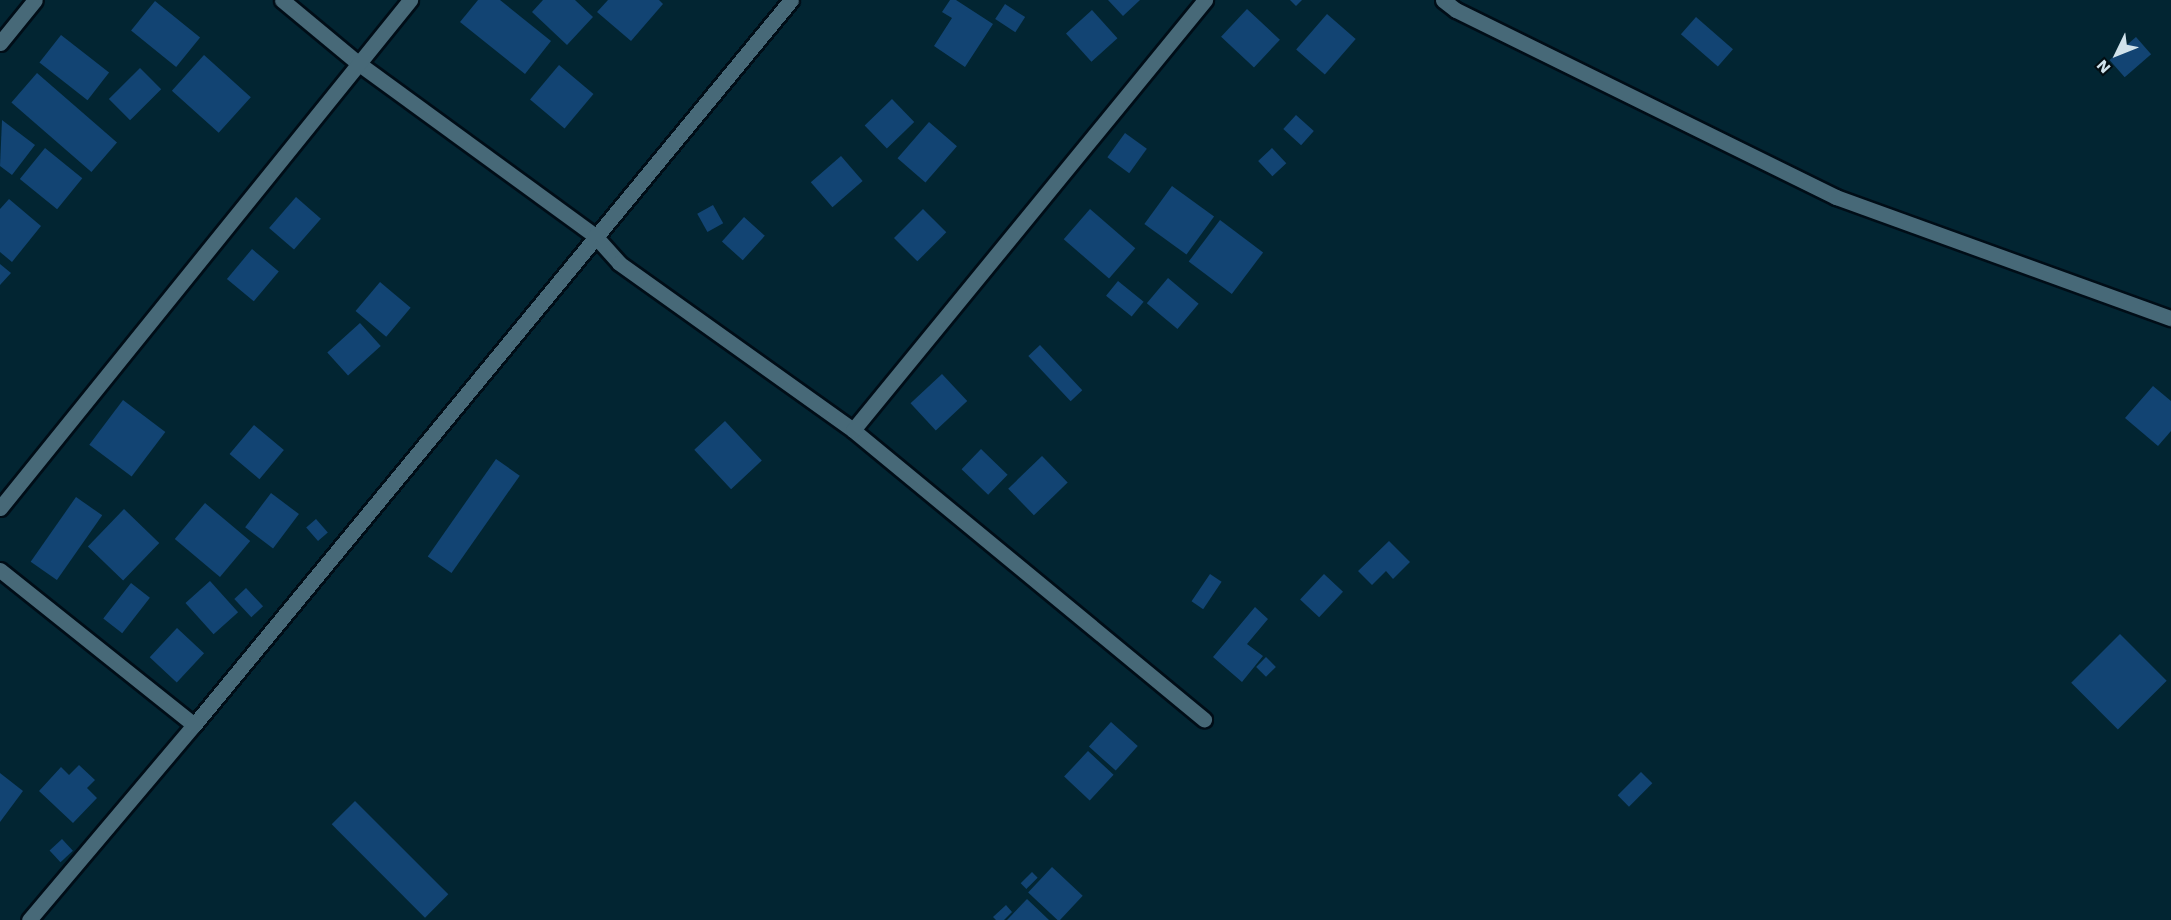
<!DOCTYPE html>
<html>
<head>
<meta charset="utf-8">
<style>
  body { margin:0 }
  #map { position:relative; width:2171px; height:920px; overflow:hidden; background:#022532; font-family:"Work Sans",sans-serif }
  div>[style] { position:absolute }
  .building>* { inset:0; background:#124473; transform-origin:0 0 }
  .roads { filter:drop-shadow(2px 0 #000d17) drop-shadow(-2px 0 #000d17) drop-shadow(0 2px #000d17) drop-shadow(0 -2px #000d17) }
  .minor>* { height:15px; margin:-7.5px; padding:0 7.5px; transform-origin:7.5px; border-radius:7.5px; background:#476978 }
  span { translate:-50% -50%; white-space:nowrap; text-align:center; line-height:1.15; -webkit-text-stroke:6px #020d12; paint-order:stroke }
  .north { position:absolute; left:2087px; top:24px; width:60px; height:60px; -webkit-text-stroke:4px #020d12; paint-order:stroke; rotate:227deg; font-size:16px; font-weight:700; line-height:24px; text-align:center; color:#d0e2eb }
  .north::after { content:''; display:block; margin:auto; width:21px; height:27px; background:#d0e2eb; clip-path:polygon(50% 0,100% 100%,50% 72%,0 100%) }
</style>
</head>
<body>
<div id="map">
  <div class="building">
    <i style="clip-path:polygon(478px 0,500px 0,551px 41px,525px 74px,460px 22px)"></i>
    <i style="clip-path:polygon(543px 0,575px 0,593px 17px,567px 45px,532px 12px)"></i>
    <i style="clip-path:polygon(608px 0,659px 0,663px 4px,631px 41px,597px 12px)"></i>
    <i style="clip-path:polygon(950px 0,956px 0,993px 24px,965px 67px,934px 46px,952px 18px,942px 12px)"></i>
    <i style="clip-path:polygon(1108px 0,1140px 0,1123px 16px)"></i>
    <i style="clip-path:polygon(1290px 0,1302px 0,1296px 6px)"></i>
    <i style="left:155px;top:1px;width:58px;height:38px;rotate:39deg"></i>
    <i style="left:1005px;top:4px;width:24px;height:18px;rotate:33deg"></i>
    <i style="left:1247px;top:9px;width:45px;height:38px;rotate:43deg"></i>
    <i style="left:1092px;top:10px;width:38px;height:35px;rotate:48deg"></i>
    <i style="left:1327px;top:14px;width:38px;height:47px;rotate:41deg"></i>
    <i style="left:1696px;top:17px;width:49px;height:23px;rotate:41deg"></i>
    <i style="left:61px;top:35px;width:61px;height:35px;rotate:38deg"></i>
    <i style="left:2136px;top:37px;width:23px;height:35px;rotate:49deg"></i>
    <i style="left:204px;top:55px;width:63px;height:48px;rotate:42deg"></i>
    <i style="left:559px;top:65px;width:45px;height:45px;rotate:40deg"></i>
    <i style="left:140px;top:68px;width:30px;height:44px;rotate:45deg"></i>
    <i style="left:37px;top:73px;width:106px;height:39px;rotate:41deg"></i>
    <i style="left:892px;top:99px;width:32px;height:38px;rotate:46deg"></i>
    <i style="left:1296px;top:115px;width:24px;height:19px;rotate:42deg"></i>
    <i style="clip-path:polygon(2px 120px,35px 145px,12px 175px,0 166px)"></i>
    <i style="left:929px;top:122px;width:37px;height:48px;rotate:41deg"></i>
    <i style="left:1125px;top:133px;width:27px;height:30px;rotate:36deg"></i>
    <i style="left:45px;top:148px;width:48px;height:40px;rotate:39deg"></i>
    <i style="left:1272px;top:148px;width:21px;height:19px;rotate:47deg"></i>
    <i style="left:841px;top:156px;width:33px;height:40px;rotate:49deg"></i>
    <i style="left:1172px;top:186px;width:52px;height:47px;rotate:36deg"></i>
    <i style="left:296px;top:197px;width:33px;height:41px;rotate:41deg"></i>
    <i style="clip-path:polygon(9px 199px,41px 226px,12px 262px,0 252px,0 209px)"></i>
    <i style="left:713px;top:205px;width:21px;height:18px;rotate:61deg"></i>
    <i style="left:923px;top:209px;width:33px;height:41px;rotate:45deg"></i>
    <i style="left:1090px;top:209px;width:60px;height:40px;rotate:41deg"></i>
    <i style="left:744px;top:217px;width:28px;height:33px;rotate:42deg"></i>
    <i style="left:1220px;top:220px;width:54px;height:52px;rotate:37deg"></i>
    <i style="left:252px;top:249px;width:35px;height:39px;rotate:40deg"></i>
    <i style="clip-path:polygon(0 264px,11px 273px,0 285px)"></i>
    <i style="left:1168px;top:278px;width:40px;height:33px;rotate:40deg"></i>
    <i style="left:1118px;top:281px;width:33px;height:19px;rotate:39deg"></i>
    <i style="left:380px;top:282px;width:40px;height:38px;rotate:40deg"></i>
    <i style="left:360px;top:323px;width:31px;height:44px;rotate:48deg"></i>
    <i style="left:1040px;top:345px;width:62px;height:16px;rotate:47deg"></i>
    <i style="left:942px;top:374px;width:37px;height:43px;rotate:47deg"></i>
    <i style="clip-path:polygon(2153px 386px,2171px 401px,2171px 431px,2158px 446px,2125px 418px)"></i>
    <i style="left:123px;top:400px;width:53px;height:56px;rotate:37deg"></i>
    <i style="left:725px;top:421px;width:54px;height:42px;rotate:47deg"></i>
    <i style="left:254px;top:425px;width:39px;height:38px;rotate:40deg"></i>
    <i style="left:981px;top:449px;width:37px;height:28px;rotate:44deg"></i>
    <i style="left:1042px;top:456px;width:37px;height:47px;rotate:46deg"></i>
    <i style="left:496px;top:459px;width:29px;height:119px;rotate:35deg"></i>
    <i style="left:271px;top:493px;width:35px;height:43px;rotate:37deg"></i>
    <i style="left:76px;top:497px;width:32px;height:79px;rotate:35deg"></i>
    <i style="left:205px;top:503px;width:59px;height:47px;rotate:40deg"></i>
    <i style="left:124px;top:509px;width:49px;height:52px;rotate:44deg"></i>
    <i style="left:316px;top:519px;width:18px;height:13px;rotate:49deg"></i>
    <i style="clip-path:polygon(1389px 541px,1410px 562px,1393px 579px,1386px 571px,1372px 585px,1358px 571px)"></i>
    <i style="left:1210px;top:574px;width:14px;height:33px;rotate:34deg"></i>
    <i style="left:1324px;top:574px;width:26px;height:35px;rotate:43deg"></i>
    <i style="left:210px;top:581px;width:42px;height:33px;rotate:48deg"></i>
    <i style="left:131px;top:583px;width:24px;height:45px;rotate:38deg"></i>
    <i style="left:246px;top:588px;width:25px;height:16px;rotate:47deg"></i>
    <i style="clip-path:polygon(1255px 607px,1268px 619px,1247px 644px,1263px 656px,1242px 682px,1213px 657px)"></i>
    <i style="left:177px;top:628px;width:37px;height:40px;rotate:43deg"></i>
    <i style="left:2120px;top:634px;width:66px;height:69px;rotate:45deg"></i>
    <i style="left:1266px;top:657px;width:14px;height:14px;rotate:45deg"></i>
    <i style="left:1111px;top:722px;width:36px;height:33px;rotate:42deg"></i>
    <i style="left:1088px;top:751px;width:35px;height:35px;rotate:43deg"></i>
    <i style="clip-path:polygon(79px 765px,95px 780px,87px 788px,97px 798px,73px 823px,39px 791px,61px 767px,69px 775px)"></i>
    <i style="left:1641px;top:772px;width:16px;height:33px;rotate:45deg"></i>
    <i style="clip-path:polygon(0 773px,23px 791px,0 822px)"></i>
    <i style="left:355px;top:801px;width:132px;height:33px;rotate:45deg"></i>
    <i style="left:62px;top:839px;width:16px;height:17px;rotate:47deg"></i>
    <i style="left:1052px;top:867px;width:42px;height:35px;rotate:43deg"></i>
    <i style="left:1032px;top:872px;width:8px;height:16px;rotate:45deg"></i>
    <i style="clip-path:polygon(1027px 899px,1049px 920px,1007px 920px)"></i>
    <i style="clip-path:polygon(1006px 905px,1012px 912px,1004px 920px,996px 920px,993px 917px)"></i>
  </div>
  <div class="roads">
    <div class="minor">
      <i style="left:282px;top:0;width:99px;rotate:39.7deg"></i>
      <i style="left:358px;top:63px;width:293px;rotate:36.1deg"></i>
      <i style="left:595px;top:236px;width:36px;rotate:48deg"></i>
      <i style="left:619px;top:263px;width:287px;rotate:35.5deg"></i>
      <i style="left:853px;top:430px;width:455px;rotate:39.5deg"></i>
      <i style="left:1443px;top:0;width:16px;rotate:38deg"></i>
      <i style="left:1456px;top:10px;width:424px;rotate:26.2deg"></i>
      <i style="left:1836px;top:197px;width:356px;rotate:19.9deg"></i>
      <i style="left:0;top:43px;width:55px;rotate:-50.9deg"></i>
      <i style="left:853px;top:430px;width:556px;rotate:-50.7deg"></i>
      <i style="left:0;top:508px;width:653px;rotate:-51.09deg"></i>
      <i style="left:0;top:570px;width:248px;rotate:38.6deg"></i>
      <i style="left:29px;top:920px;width:255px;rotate:-49.8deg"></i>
      <i style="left:194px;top:725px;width:939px;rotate:-50.53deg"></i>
    </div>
  </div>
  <div class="north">N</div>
</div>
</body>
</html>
